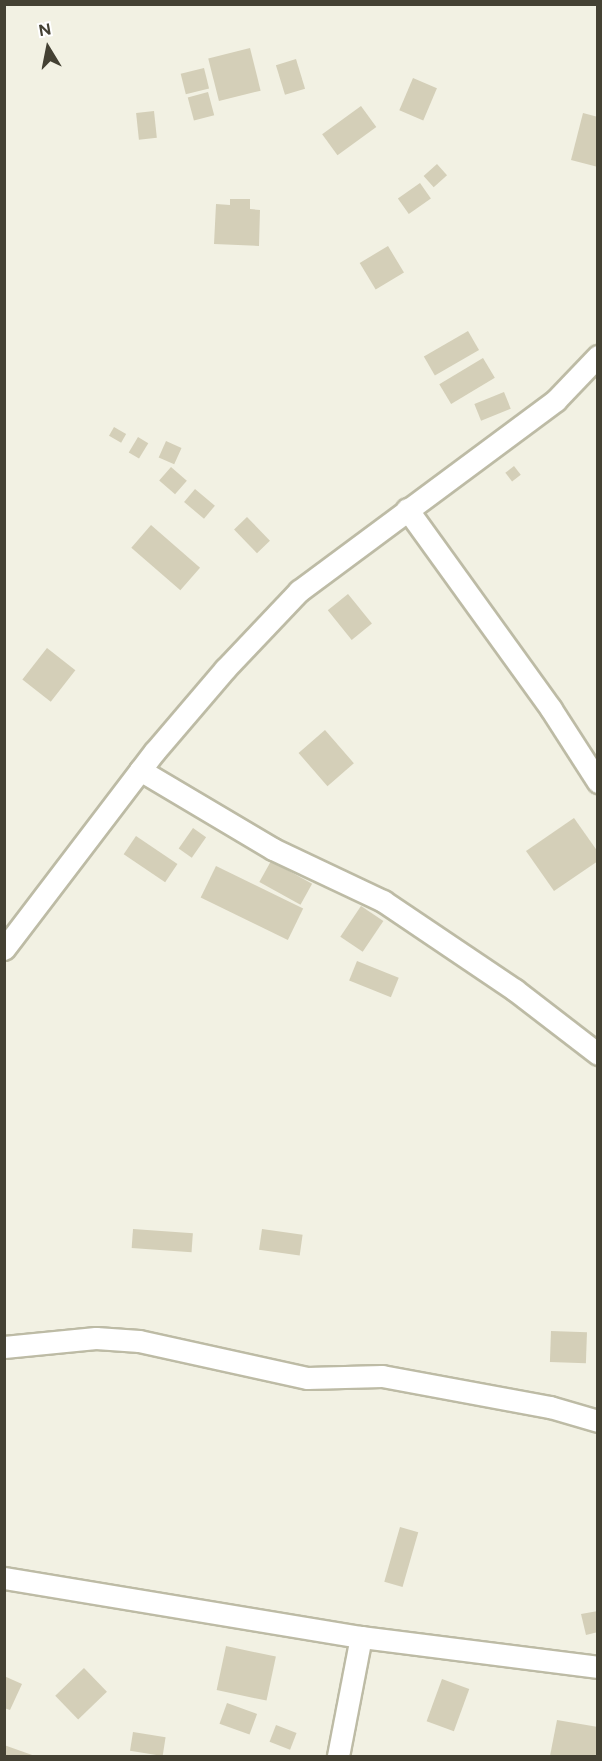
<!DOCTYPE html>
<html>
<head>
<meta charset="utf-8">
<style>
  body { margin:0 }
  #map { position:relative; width:602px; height:1761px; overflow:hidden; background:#f2f1e3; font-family:Figtree,sans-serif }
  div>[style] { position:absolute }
  .building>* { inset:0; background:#d4cfb8; transform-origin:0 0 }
  .roads { filter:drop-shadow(2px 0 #bdbba5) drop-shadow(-2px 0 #bdbba5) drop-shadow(0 2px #bdbba5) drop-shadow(0 -2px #bdbba5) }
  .minor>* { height:21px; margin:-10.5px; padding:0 10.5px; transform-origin:10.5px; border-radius:10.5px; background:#fff }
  span { translate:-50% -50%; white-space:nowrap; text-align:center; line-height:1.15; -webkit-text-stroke:4.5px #fff; paint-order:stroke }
  .frame { position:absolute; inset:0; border:6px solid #444133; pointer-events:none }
  .north { position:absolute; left:18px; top:18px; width:60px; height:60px; -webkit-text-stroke:4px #fff; paint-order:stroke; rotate:350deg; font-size:16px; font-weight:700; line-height:24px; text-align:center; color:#444133 }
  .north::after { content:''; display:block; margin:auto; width:21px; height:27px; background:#444133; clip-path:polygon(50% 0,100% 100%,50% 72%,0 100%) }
</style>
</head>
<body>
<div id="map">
  <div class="building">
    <i style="left:250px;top:48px;width:44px;height:43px;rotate:76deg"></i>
    <i style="left:296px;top:59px;width:31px;height:21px;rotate:73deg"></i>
    <i style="left:204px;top:68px;width:21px;height:24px;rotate:76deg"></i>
    <i style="left:413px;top:78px;width:26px;height:35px;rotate:23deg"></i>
    <i style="left:208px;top:92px;width:24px;height:21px;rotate:75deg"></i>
    <i style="left:361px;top:106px;width:26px;height:48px;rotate:54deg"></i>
    <i style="left:154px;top:111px;width:27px;height:18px;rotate:84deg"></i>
    <i style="clip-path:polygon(583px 113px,598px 117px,598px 167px,571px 160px)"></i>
    <i style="left:437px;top:164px;width:15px;height:18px;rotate:48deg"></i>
    <i style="left:420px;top:183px;width:19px;height:27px;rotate:55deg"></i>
    <i style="clip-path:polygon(230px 199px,250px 199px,250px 209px,260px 210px,259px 246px,214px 244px,216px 204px,230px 205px)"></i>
    <i style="left:388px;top:246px;width:31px;height:33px;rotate:59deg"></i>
    <i style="left:468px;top:331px;width:22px;height:51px;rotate:60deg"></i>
    <i style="left:483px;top:358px;width:23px;height:51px;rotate:59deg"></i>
    <i style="left:504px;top:392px;width:18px;height:32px;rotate:68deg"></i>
    <i style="left:114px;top:427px;width:14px;height:10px;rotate:30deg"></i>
    <i style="left:138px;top:437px;width:12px;height:18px;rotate:31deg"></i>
    <i style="left:166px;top:441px;width:17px;height:18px;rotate:24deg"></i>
    <i style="left:514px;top:466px;width:11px;height:11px;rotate:52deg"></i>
    <i style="left:171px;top:467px;width:21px;height:18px;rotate:41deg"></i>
    <i style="left:195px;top:489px;width:26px;height:17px;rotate:40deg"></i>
    <i style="left:247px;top:517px;width:33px;height:18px;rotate:46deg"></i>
    <i style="left:151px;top:525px;width:65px;height:30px;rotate:41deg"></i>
    <i style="left:348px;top:594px;width:38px;height:26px;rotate:51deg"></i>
    <i style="left:47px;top:648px;width:36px;height:40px;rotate:38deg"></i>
    <i style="left:325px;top:730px;width:44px;height:35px;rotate:49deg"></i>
    <i style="clip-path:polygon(574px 818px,598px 852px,598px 861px,554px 891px,526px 851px)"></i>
    <i style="left:193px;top:828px;width:16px;height:25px;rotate:35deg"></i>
    <i style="left:136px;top:836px;width:50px;height:22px;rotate:34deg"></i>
    <i style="left:271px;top:861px;width:47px;height:24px;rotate:29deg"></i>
    <i style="left:216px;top:866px;width:97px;height:35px;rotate:26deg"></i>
    <i style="left:361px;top:906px;width:27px;height:37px;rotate:34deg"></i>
    <i style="left:357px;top:961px;width:45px;height:21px;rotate:22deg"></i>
    <i style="left:133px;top:1229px;width:60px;height:19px;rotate:4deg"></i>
    <i style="left:262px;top:1229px;width:41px;height:21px;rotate:8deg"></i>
    <i style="left:551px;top:1331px;width:36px;height:31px;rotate:2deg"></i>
    <i style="left:400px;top:1527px;width:19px;height:57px;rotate:16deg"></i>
    <i style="clip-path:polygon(598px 1611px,598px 1632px,586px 1635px,581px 1614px)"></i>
    <i style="left:226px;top:1646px;width:51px;height:45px;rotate:12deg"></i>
    <i style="left:84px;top:1668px;width:33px;height:40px;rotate:46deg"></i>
    <i style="clip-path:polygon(4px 1676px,22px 1684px,10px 1710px,4px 1708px)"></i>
    <i style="left:442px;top:1679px;width:29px;height:45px;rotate:20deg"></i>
    <i style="left:227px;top:1703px;width:32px;height:22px;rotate:20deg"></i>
    <i style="clip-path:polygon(557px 1720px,598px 1727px,598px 1756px,550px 1756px)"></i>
    <i style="left:276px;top:1725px;width:22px;height:18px;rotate:21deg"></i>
    <i style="left:133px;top:1732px;width:33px;height:19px;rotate:9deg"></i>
    <i style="clip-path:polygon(4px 1745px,35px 1756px,4px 1756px)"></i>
  </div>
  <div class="roads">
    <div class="minor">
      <i style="left:407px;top:509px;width:246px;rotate:54.2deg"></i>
      <i style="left:551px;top:709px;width:87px;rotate:57.2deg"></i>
      <i style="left:140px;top:770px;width:155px;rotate:30.7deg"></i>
      <i style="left:273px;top:849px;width:122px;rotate:25.3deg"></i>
      <i style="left:383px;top:901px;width:159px;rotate:34deg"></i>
      <i style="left:515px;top:990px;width:105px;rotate:37.6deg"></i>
      <i style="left:4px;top:949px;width:249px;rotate:-52.7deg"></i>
      <i style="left:155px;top:751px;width:108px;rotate:-49.5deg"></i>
      <i style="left:225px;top:669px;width:108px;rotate:-46.5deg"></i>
      <i style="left:299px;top:591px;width:320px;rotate:-36.6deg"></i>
      <i style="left:556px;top:400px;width:61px;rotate:-46.3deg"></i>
      <i style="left:4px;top:1347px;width:92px;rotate:-5.6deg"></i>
      <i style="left:96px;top:1338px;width:43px;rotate:4deg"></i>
      <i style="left:139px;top:1341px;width:172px;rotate:12.4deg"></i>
      <i style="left:307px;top:1378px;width:75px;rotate:-1.5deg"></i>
      <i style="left:382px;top:1376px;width:171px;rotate:10.5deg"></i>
      <i style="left:550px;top:1407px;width:50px;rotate:16.3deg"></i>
      <i style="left:4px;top:1578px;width:362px;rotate:9.4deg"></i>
      <i style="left:361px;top:1637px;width:239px;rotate:7.2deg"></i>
      <i style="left:338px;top:1756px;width:121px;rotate:-79.1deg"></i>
    </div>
  </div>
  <div class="frame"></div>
  <div class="north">N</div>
</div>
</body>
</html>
